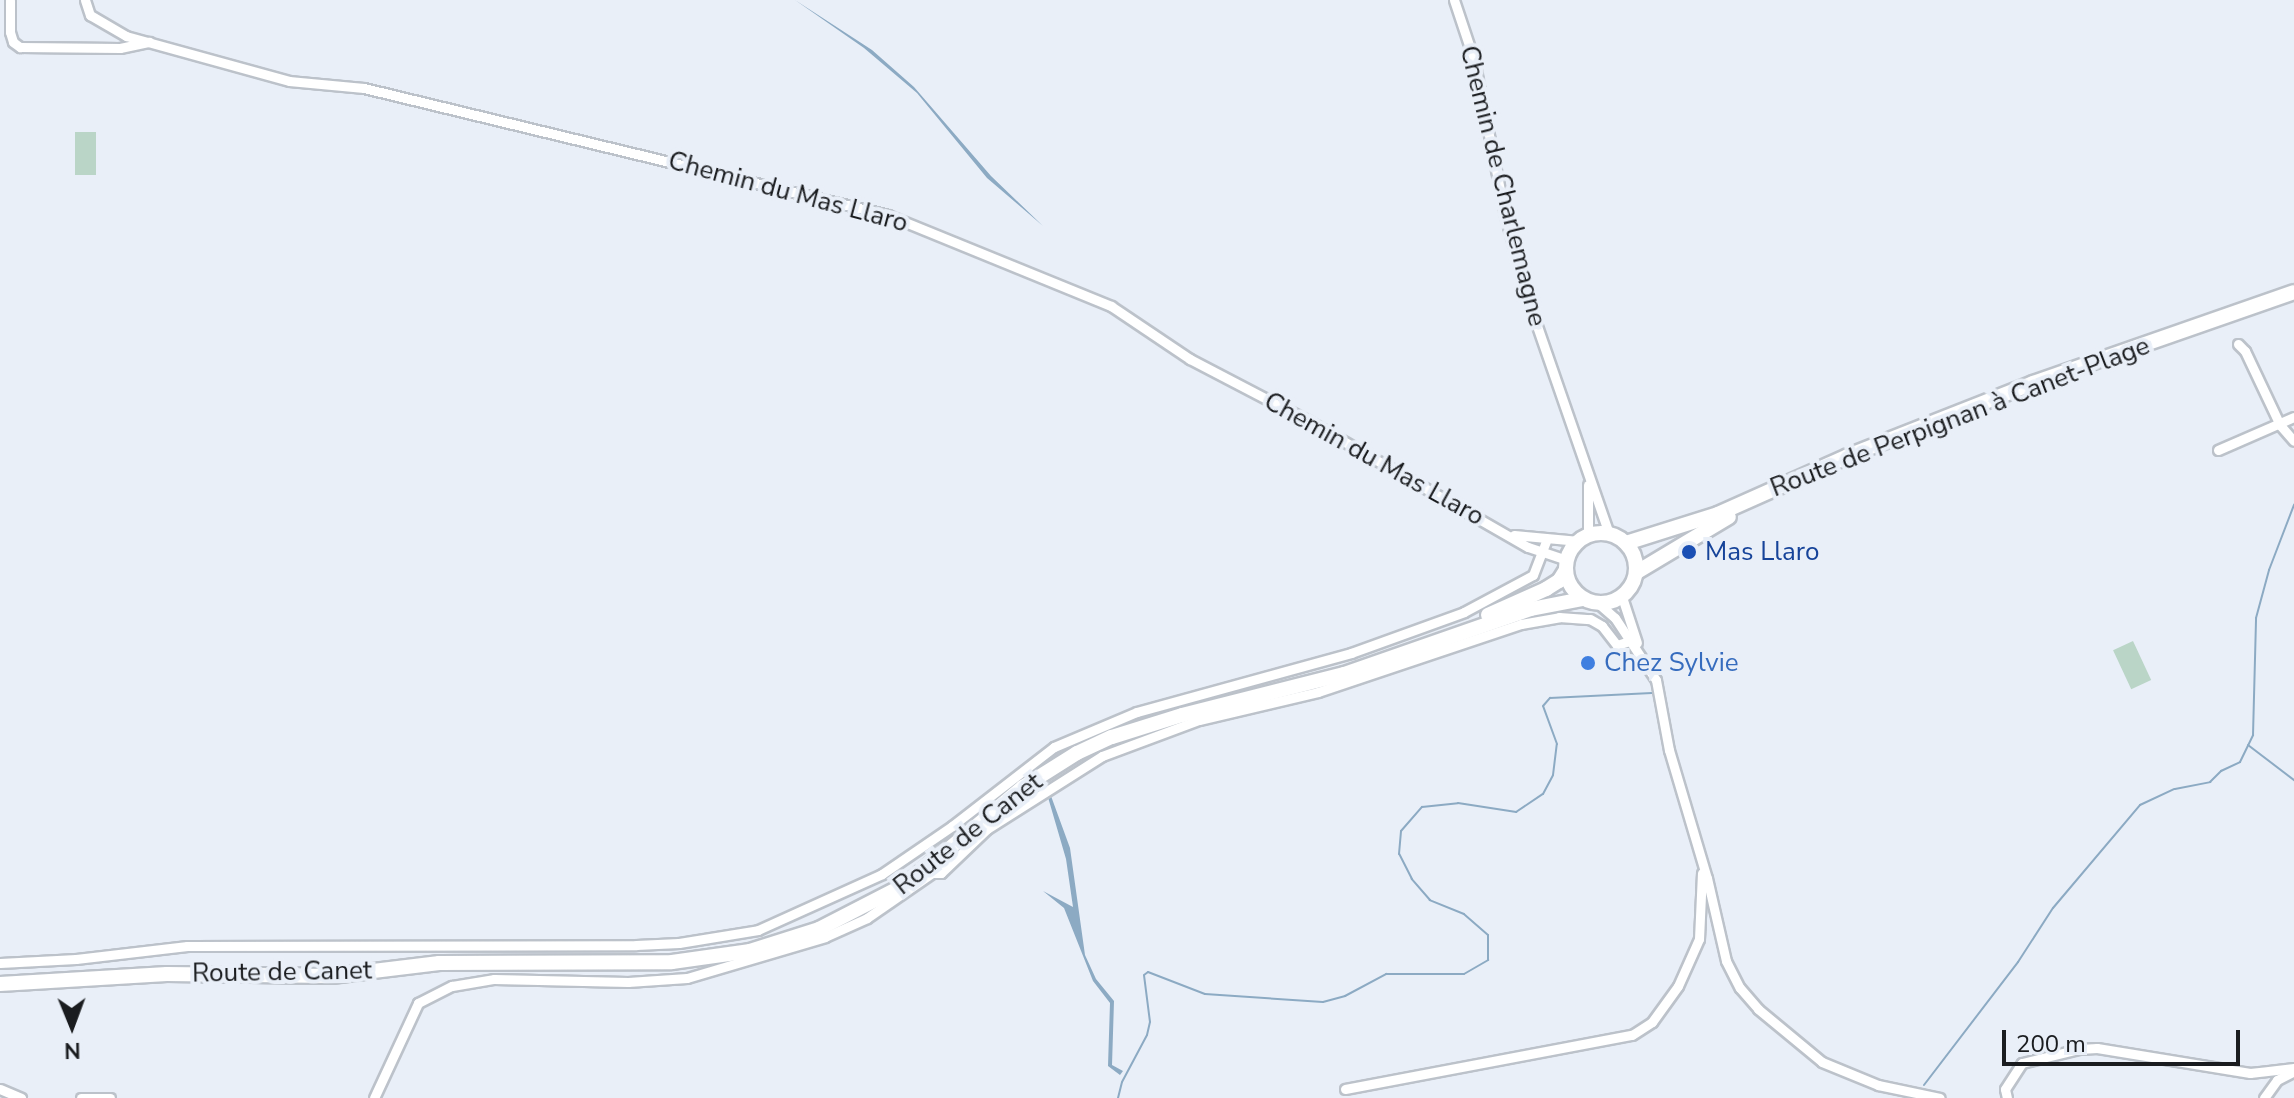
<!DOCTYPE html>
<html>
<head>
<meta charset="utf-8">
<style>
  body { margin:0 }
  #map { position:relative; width:2294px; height:1098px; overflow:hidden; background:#e9eff8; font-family:"Nunito Sans",sans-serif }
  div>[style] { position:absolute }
  .green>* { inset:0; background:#bad5c7; transform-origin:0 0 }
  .water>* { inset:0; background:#8caac3 }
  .stream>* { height:2px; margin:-1px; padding:0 1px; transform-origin:1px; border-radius:1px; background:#8caac3 }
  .roads { filter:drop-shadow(2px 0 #bcc2ca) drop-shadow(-2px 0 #bcc2ca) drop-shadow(0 2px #bcc2ca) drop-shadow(0 -2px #bcc2ca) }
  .minor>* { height:9px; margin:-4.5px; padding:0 4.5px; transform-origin:4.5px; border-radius:4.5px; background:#fff }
  .secondary>* { height:14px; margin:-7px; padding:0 7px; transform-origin:7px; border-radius:7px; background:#fff }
  .secondary>.ring { margin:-7px; padding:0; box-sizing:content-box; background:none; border:14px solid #fff; border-radius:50% }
  .dots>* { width:22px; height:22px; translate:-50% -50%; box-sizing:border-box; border:4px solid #e9eff8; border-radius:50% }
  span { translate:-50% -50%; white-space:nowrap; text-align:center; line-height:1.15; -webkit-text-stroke:8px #e9eff8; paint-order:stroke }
  .street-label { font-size:26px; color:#1a1c1f }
  .transit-label { font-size:26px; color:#164399 }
  .left { translate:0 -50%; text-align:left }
  .shop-label { font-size:26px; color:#366cbe }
  .north { position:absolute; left:32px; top:986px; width:80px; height:80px; -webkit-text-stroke:6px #e9eff8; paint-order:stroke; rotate:179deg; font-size:22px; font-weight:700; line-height:32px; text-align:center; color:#1a1c1f }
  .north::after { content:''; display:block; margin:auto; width:28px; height:36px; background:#1a1c1f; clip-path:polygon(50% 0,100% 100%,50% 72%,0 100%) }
  .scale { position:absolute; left:2002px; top:1030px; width:238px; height:36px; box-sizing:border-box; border:4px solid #1a1c1f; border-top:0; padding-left:10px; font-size:24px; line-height:28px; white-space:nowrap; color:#1a1c1f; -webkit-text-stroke:6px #e9eff8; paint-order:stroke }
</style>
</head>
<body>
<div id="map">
  <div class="green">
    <i style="left:75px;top:132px;width:21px;height:43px"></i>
    <i style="left:2133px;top:641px;width:43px;height:22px;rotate:65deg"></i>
  </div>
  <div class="water">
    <i style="clip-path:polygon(795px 0,872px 50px,914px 87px,991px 176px,1043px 226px,987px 178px,917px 93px,864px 48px)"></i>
    <i style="clip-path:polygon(1047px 785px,1070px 848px,1085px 955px,1096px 979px,1114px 1001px,1112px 1065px,1123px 1071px,1120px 1075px,1108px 1066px,1110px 1003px,1093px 981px,1064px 908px,1043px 891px,1073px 907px,1066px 859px,1045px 787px)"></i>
  </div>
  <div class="stream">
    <i style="left:2248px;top:745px;width:58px;rotate:37.3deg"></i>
    <i style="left:1924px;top:1085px;width:155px;rotate:-52.6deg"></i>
    <i style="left:2018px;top:962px;width:64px;rotate:-57.1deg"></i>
    <i style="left:2053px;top:908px;width:135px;rotate:-49.8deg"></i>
    <i style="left:2140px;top:805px;width:38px;rotate:-25deg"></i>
    <i style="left:2175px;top:789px;width:36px;rotate:-11deg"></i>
    <i style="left:2210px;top:782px;width:16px;rotate:-45deg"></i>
    <i style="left:2221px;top:771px;width:21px;rotate:-25deg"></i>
    <i style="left:2240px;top:762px;width:30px;rotate:-64deg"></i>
    <i style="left:2253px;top:735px;width:117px;rotate:-88.5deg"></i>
    <i style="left:2256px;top:618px;width:50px;rotate:-74.8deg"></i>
    <i style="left:2269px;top:570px;width:70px;rotate:-69deg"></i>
    <i style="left:1118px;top:1098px;width:16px;rotate:-76deg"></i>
    <i style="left:1122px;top:1082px;width:53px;rotate:-62deg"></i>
    <i style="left:1147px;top:1035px;width:13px;rotate:-77deg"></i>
    <i style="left:1150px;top:1022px;width:47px;rotate:-97.3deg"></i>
    <i style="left:1144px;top:975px;width:5px;rotate:-37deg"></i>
    <i style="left:1148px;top:972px;width:61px;rotate:21.1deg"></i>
    <i style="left:1205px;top:994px;width:118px;rotate:3.9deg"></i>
    <i style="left:1323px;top:1002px;width:23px;rotate:-15deg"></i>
    <i style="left:1345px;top:996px;width:47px;rotate:-28.2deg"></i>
    <i style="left:1386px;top:974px;width:78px"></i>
    <i style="left:1464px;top:974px;width:28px;rotate:-30deg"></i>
    <i style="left:1488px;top:960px;width:25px;rotate:-90deg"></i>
    <i style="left:1488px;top:935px;width:32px;rotate:-139deg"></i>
    <i style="left:1464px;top:914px;width:37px;rotate:-158deg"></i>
    <i style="left:1430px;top:900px;width:28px;rotate:-131deg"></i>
    <i style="left:1412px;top:879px;width:28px;rotate:-117deg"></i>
    <i style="left:1399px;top:854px;width:23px;rotate:-85deg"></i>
    <i style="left:1401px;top:831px;width:32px;rotate:-49deg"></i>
    <i style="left:1422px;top:807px;width:36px;rotate:-6deg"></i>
    <i style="left:1458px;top:803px;width:59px;rotate:8.8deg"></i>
    <i style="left:1516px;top:812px;width:32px;rotate:-34deg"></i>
    <i style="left:1543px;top:794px;width:21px;rotate:-62deg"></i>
    <i style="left:1553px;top:775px;width:31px;rotate:-83deg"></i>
    <i style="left:1557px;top:744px;width:40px;rotate:-110.2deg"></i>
    <i style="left:1543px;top:706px;width:11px;rotate:-49deg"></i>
    <i style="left:1550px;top:698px;width:102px;rotate:-2.8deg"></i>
  </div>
  <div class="roads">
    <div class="minor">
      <i style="left:10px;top:0;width:32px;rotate:90deg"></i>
      <i style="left:10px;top:32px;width:10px;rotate:73deg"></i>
      <i style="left:13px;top:42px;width:9px;rotate:36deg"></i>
      <i style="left:20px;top:47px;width:100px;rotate:0.6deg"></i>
      <i style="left:120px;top:48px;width:30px;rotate:-12deg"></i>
      <i style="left:85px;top:0;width:16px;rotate:72deg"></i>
      <i style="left:90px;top:15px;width:42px;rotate:30.3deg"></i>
      <i style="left:126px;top:36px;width:169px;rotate:15.4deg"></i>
      <i style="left:289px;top:81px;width:75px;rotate:5.3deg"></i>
      <i style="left:364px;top:88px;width:539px;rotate:13.62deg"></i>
      <i style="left:888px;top:215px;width:241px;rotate:22.2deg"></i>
      <i style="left:1111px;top:306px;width:95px;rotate:33.9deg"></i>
      <i style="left:1190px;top:359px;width:130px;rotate:27.6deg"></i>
      <i style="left:1305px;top:419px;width:257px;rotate:29.9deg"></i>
      <i style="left:1528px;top:547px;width:41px;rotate:18.4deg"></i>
      <i style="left:1454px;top:0;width:63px;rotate:71.6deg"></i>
      <i style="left:1474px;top:60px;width:158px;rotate:78.7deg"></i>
      <i style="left:1505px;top:215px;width:85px;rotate:75deg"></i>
      <i style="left:1527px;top:297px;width:251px;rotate:70.9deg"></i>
      <i style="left:2238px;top:344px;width:10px;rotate:45deg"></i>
      <i style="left:2245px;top:351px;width:82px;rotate:64.7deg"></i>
      <i style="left:2280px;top:425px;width:21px;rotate:49deg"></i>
      <i style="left:2218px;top:450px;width:83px;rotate:-23.5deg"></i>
      <i style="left:1588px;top:485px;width:50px;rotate:90deg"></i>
      <i style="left:1514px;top:535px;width:65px;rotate:5.3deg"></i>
      <i style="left:1622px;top:597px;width:48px;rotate:71.9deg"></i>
      <i style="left:1599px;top:604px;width:21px;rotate:41deg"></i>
      <i style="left:1615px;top:618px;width:74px;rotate:56.5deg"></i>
      <i style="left:1656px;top:680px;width:71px;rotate:79.5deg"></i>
      <i style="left:1669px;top:750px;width:134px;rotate:73.5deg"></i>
      <i style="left:1707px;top:878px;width:85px;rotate:77.1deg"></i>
      <i style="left:1726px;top:961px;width:30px;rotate:63deg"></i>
      <i style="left:1740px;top:988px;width:28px;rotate:49deg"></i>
      <i style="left:1758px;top:1009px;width:83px;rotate:39.6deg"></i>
      <i style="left:1822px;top:1062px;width:61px;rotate:22.3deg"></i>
      <i style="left:1878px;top:1085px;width:63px;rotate:11.8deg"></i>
      <i style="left:927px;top:868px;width:7px;rotate:45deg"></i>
      <i style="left:932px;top:873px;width:9px"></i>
      <i style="left:941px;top:873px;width:64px;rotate:-43.7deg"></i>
      <i style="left:987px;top:829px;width:136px;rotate:-32.4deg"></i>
      <i style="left:1102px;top:756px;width:103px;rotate:-20.4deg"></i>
      <i style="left:1199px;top:720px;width:122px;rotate:-13.2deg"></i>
      <i style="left:1318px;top:692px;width:214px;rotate:-18.5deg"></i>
      <i style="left:1521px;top:624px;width:39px;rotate:-10deg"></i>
      <i style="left:1559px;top:617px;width:31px;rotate:4deg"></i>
      <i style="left:1590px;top:619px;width:14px;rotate:30deg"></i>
      <i style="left:1602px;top:626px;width:24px;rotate:52deg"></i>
      <i style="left:1617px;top:645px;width:19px;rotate:-18deg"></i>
      <i style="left:0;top:963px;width:76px;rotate:-3deg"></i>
      <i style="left:76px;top:959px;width:112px;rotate:-6.7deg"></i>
      <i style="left:187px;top:946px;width:449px;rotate:-0.1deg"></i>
      <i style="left:636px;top:945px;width:43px;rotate:-2.7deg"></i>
      <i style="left:679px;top:943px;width:80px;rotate:-9.3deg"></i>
      <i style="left:758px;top:930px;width:136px;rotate:-24.3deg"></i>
      <i style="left:882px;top:874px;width:85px;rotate:-34.4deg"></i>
      <i style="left:952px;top:826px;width:129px;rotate:-37.8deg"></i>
      <i style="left:1054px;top:747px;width:90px;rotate:-22.9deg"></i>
      <i style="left:1137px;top:712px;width:222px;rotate:-15.4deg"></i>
      <i style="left:1351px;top:653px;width:120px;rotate:-19.9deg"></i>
      <i style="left:1464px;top:612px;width:78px;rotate:-28.2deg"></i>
      <i style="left:1533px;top:575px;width:39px;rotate:-69deg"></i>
      <i style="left:0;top:1089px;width:23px;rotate:23deg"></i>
      <i style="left:1345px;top:1089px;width:292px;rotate:-10.7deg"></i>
      <i style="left:1632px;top:1035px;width:24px;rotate:-33deg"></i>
      <i style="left:1652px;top:1022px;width:44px;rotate:-54.2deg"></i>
      <i style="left:1678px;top:986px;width:51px;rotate:-65.9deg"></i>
      <i style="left:1699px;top:939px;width:66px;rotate:-87.4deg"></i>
      <i style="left:81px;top:1098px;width:29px"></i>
      <i style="left:374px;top:1098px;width:105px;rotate:-65.1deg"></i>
      <i style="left:418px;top:1003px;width:38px;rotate:-27deg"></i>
      <i style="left:452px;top:986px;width:43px;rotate:-9.5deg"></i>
      <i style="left:494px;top:979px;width:134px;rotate:1.3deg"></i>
      <i style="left:628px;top:982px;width:59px;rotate:-3.9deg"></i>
      <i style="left:687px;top:978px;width:144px;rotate:-16.5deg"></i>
      <i style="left:825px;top:937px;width:46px;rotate:-24.3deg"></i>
      <i style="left:867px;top:918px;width:79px;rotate:-34.7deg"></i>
      <i style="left:2007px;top:1098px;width:9px;rotate:-103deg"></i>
      <i style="left:2005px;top:1089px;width:31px;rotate:-57deg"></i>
      <i style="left:2022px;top:1063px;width:59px;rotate:-13.8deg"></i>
      <i style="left:2079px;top:1049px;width:18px;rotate:-3deg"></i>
      <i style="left:2097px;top:1048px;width:155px;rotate:9.3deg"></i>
      <i style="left:2250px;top:1073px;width:44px;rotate:-6.5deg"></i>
      <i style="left:2264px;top:1098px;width:22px;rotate:-54deg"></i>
      <i style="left:2277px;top:1080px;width:18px;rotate:-27deg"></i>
    </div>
    <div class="secondary">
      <i class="ring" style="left:1566px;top:533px;width:56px;height:56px"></i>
      <i style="left:1626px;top:543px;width:96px;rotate:-17.5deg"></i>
      <i style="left:1718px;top:514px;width:142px;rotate:-24deg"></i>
      <i style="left:1848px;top:456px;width:199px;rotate:-21.5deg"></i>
      <i style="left:2033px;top:383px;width:276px;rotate:-19.2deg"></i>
      <i style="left:1637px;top:572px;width:107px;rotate:-30.9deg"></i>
      <i style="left:1488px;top:615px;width:64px;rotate:-24.1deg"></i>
      <i style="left:1546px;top:589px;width:15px;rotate:-32deg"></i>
      <i style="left:1559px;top:581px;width:13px;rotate:-58deg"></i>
      <i style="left:0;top:984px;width:167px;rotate:-3.4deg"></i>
      <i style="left:167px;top:974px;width:165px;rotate:0.7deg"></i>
      <i style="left:332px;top:976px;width:108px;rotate:-6.9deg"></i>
      <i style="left:439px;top:963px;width:233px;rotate:-0.2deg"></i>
      <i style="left:672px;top:962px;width:79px;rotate:-8deg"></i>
      <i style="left:750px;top:951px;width:72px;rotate:-17.7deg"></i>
      <i style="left:819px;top:929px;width:100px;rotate:-27.3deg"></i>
      <i style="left:908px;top:883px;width:150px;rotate:-39.9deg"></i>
      <i style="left:1023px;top:787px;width:64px;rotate:-32.2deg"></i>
      <i style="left:1077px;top:753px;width:38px;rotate:-25deg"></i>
      <i style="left:1112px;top:737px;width:73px;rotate:-17.4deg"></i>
      <i style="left:1182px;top:715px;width:167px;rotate:-14.2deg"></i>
      <i style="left:1344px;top:674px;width:198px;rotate:-19.2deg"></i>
      <i style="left:1531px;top:609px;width:53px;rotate:-10.9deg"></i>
    </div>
  </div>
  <div class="dots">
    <i style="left:1689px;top:552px;background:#1a4fb4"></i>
    <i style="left:1588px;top:663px;background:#3f7fe0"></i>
  </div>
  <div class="street-label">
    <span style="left:1503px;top:186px;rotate:76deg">Chemin de Charlemagne</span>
    <span style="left:788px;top:192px;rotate:15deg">Chemin du Mas Llaro</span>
    <span style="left:1960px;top:417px;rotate:-21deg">Route de Perpignan à Canet-Plage</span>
    <span style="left:1374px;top:459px;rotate:29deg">Chemin du Mas Llaro</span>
    <span style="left:968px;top:834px;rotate:-38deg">Route de Canet</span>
    <span style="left:282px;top:972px;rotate:-1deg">Route de Canet</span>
  </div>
  <div class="transit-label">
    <span class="left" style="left:1705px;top:552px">Mas Llaro</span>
  </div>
  <div class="shop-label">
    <span class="left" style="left:1604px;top:663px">Chez Sylvie</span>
  </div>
  <div class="north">N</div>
  <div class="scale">200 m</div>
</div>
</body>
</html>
